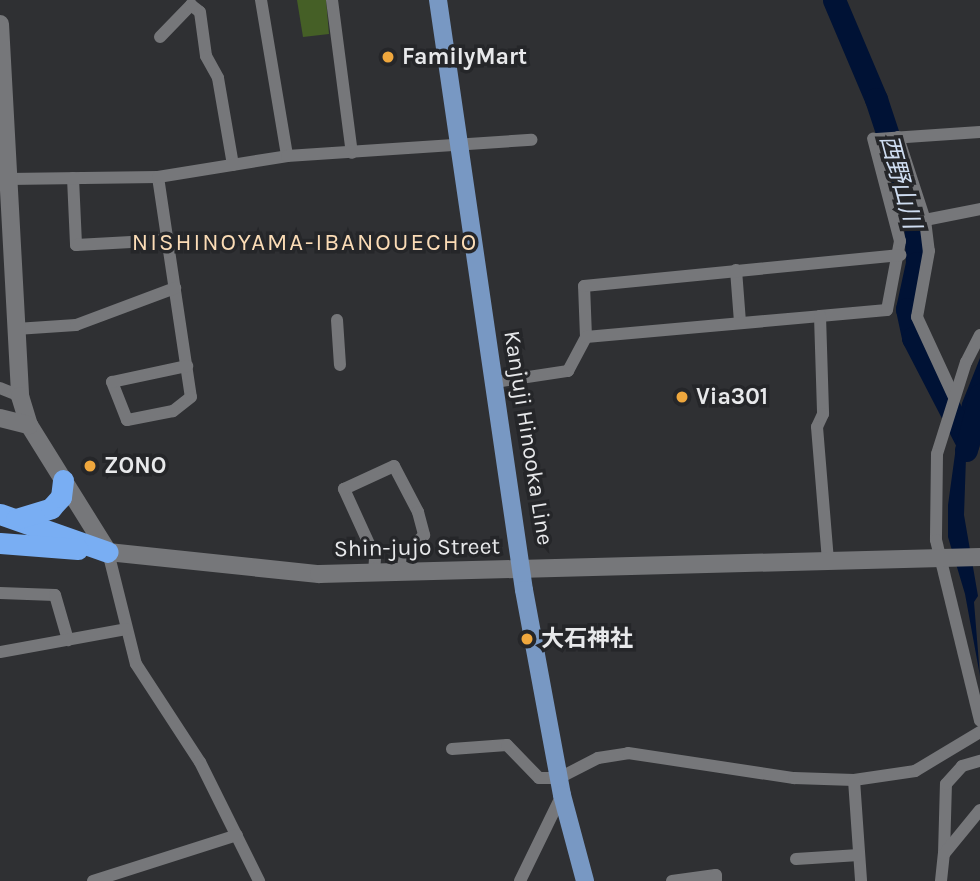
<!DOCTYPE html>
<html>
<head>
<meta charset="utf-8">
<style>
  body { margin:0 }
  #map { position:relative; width:980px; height:881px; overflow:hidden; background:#2f3033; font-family:Karla,"Noto Sans JP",sans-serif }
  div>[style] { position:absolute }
  .green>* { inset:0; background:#455f26 }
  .water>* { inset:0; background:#001235 }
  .river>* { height:23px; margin:-11.5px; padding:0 11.5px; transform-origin:11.5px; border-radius:11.5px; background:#001235 }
  .street>* { height:12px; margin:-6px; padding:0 6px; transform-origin:6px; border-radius:6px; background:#76777a }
  .secondary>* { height:18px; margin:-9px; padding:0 9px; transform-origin:9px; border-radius:9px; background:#76777a }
  .primary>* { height:18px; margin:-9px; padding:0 9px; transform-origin:9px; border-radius:9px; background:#7898c3 }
  .highway>* { height:21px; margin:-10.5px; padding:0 10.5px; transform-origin:10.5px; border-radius:10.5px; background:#79aef3 }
  .dots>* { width:19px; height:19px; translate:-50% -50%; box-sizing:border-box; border:4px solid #252629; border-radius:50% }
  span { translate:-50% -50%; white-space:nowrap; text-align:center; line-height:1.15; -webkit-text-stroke:7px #252629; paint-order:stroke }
  .poi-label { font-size:23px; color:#e8e9eb; font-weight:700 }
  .left { translate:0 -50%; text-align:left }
  .street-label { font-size:23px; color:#e8e9eb }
  .water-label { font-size:24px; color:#cfddf1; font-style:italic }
  .neighbourhood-label { font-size:24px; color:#fbdcb6; letter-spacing:2px }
</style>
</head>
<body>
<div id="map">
  <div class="green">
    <i style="clip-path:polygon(297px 0,326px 0,329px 34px,303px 37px)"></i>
  </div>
  <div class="water">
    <i style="clip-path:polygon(980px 358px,980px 394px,967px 429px,964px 515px,978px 596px,974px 602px,980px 676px,965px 594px,948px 537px,948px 505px,962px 403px)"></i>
  </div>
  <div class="river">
    <i style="left:834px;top:0;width:108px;rotate:67deg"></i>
    <i style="left:876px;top:99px;width:124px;rotate:71.7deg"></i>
    <i style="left:915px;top:217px;width:46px;rotate:87.5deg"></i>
    <i style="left:917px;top:263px;width:47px;rotate:102.3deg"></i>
    <i style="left:907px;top:309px;width:30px;rotate:78deg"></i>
    <i style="left:913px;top:338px;width:119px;rotate:62.6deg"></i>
    <i style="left:966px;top:450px;width:57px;rotate:-75.7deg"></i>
  </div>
  <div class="street">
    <i style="left:261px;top:0;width:158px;rotate:80.5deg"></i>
    <i style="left:332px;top:0;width:154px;rotate:82.6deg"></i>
    <i style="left:160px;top:37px;width:45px;rotate:-45.9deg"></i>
    <i style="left:191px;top:5px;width:11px;rotate:38deg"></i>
    <i style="left:200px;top:12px;width:44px;rotate:82.2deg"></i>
    <i style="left:206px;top:56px;width:25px;rotate:61deg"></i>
    <i style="left:218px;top:78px;width:88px;rotate:80.2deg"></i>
    <i style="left:898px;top:137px;width:87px;rotate:72deg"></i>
    <i style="left:925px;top:220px;width:31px;rotate:83deg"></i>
    <i style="left:929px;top:251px;width:67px;rotate:100.3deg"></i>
    <i style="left:917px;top:317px;width:88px;rotate:65.2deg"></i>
    <i style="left:877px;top:139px;width:103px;rotate:-3.9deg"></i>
    <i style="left:158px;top:177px;width:222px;rotate:81.5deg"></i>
    <i style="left:191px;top:397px;width:23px;rotate:142deg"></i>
    <i style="left:173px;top:411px;width:47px;rotate:168.9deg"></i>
    <i style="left:127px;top:420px;width:41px;rotate:-111.5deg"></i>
    <i style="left:112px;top:382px;width:77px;rotate:-12deg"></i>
    <i style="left:73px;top:178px;width:67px;rotate:87.4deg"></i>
    <i style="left:76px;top:245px;width:92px;rotate:-3.1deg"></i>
    <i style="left:8px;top:179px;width:150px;rotate:-0.8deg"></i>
    <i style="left:158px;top:177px;width:131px;rotate:-9.2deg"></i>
    <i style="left:287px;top:156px;width:245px;rotate:-3.8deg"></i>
    <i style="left:925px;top:220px;width:56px;rotate:-11.3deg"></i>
    <i style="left:736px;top:270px;width:52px;rotate:85.6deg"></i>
    <i style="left:820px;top:316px;width:67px;rotate:-5.1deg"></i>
    <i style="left:887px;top:310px;width:70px;rotate:-79.3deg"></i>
    <i style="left:900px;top:241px;width:106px;rotate:-104.7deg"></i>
    <i style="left:337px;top:320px;width:45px;rotate:86.2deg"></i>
    <i style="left:16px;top:329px;width:60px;rotate:-3.8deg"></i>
    <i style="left:76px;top:325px;width:106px;rotate:-20.5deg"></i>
    <i style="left:980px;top:335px;width:30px;rotate:117deg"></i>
    <i style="left:966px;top:362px;width:96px;rotate:107.5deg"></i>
    <i style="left:937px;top:454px;width:86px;rotate:90.7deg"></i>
    <i style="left:936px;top:540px;width:186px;rotate:76.3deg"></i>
    <i style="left:586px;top:337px;width:51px;rotate:-92.2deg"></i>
    <i style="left:584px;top:286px;width:318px;rotate:-5.6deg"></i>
    <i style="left:495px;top:382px;width:74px;rotate:-8.6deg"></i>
    <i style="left:568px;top:371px;width:38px;rotate:-62deg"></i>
    <i style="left:586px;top:337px;width:235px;rotate:-5.1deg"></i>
    <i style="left:820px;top:316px;width:98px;rotate:88.2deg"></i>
    <i style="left:823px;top:414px;width:14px;rotate:115deg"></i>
    <i style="left:817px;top:427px;width:134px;rotate:85.3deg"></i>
    <i style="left:0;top:388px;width:22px;rotate:22deg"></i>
    <i style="left:108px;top:552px;width:115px;rotate:76deg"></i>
    <i style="left:136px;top:664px;width:117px;rotate:56.9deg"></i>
    <i style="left:200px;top:762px;width:133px;rotate:63.6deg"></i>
    <i style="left:374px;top:573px;width:16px;rotate:-86deg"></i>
    <i style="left:375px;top:557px;width:75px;rotate:-114.5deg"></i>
    <i style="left:344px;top:489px;width:55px;rotate:-24.7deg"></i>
    <i style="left:394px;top:466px;width:52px;rotate:62.4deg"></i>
    <i style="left:418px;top:512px;width:24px;rotate:75deg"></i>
    <i style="left:424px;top:535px;width:29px;rotate:134deg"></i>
    <i style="left:404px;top:556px;width:17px;rotate:93deg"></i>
    <i style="left:0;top:593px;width:55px;rotate:2.1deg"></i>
    <i style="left:55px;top:595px;width:47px;rotate:73.9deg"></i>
    <i style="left:0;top:652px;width:128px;rotate:-10.3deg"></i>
    <i style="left:452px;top:749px;width:55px;rotate:-4.2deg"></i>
    <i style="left:507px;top:745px;width:46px;rotate:45.9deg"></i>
    <i style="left:539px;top:778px;width:20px"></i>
    <i style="left:559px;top:778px;width:44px;rotate:-27.1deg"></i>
    <i style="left:598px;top:758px;width:30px;rotate:-9deg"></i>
    <i style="left:628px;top:753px;width:168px;rotate:8.6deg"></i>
    <i style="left:794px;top:778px;width:60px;rotate:1.9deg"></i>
    <i style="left:854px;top:780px;width:62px;rotate:-8.4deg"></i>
    <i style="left:915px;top:771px;width:76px;rotate:-31deg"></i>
    <i style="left:854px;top:780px;width:101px;rotate:86deg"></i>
    <i style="left:944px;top:854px;width:70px;rotate:-88.4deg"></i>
    <i style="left:946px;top:784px;width:24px;rotate:-48deg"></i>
    <i style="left:962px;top:766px;width:19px;rotate:-16deg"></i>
    <i style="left:796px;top:859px;width:63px;rotate:-3.6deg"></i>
    <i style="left:93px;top:881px;width:151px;rotate:-17.7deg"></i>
    <i style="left:520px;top:881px;width:96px;rotate:-64deg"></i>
    <i style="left:672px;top:881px;width:44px;rotate:-7.8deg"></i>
    <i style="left:716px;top:875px;width:6px;rotate:90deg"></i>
    <i style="left:941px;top:881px;width:27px;rotate:-84deg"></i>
    <i style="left:944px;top:854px;width:57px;rotate:-50.7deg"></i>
  </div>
  <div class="secondary">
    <i style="left:0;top:24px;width:373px;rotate:86.9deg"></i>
    <i style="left:20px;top:396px;width:30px;rotate:73deg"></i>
    <i style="left:29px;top:425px;width:150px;rotate:58.1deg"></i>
    <i style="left:108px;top:552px;width:212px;rotate:6deg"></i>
    <i style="left:319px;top:574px;width:661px;rotate:-1.47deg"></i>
    <i style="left:0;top:418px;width:30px;rotate:14deg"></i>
  </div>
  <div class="primary">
    <i style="left:438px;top:0;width:596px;rotate:81.71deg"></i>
    <i style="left:524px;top:590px;width:208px;rotate:79.5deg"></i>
    <i style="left:562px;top:795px;width:89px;rotate:75deg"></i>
  </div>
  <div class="highway">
    <i style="left:0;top:514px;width:114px;rotate:19.4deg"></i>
    <i style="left:16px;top:519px;width:37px;rotate:-17deg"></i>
    <i style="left:51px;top:508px;width:15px;rotate:-48deg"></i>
    <i style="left:61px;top:497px;width:17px;rotate:-83deg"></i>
    <i style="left:0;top:543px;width:78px;rotate:4.4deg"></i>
  </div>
  <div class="dots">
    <i style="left:388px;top:57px;background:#efa73d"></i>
    <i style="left:682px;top:397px;background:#efa73d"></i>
    <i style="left:90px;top:466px;background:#efa73d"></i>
    <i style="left:527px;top:639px;background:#efa73d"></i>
  </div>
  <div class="poi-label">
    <span class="left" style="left:402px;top:57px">FamilyMart</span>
    <span class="left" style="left:696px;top:397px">Via301</span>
    <span class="left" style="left:104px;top:466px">ZONO</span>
    <span class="left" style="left:541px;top:639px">大石神社</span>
  </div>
  <div class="street-label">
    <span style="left:528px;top:438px;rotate:81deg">Kanjuji Hinooka Line</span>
    <span style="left:417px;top:548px;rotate:-1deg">Shin-jujo Street</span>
  </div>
  <div class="water-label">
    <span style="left:900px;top:182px;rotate:75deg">西野山川</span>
  </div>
  <div class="neighbourhood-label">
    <span style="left:305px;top:243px">NISHINOYAMA-IBANOUECHO</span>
  </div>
</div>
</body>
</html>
